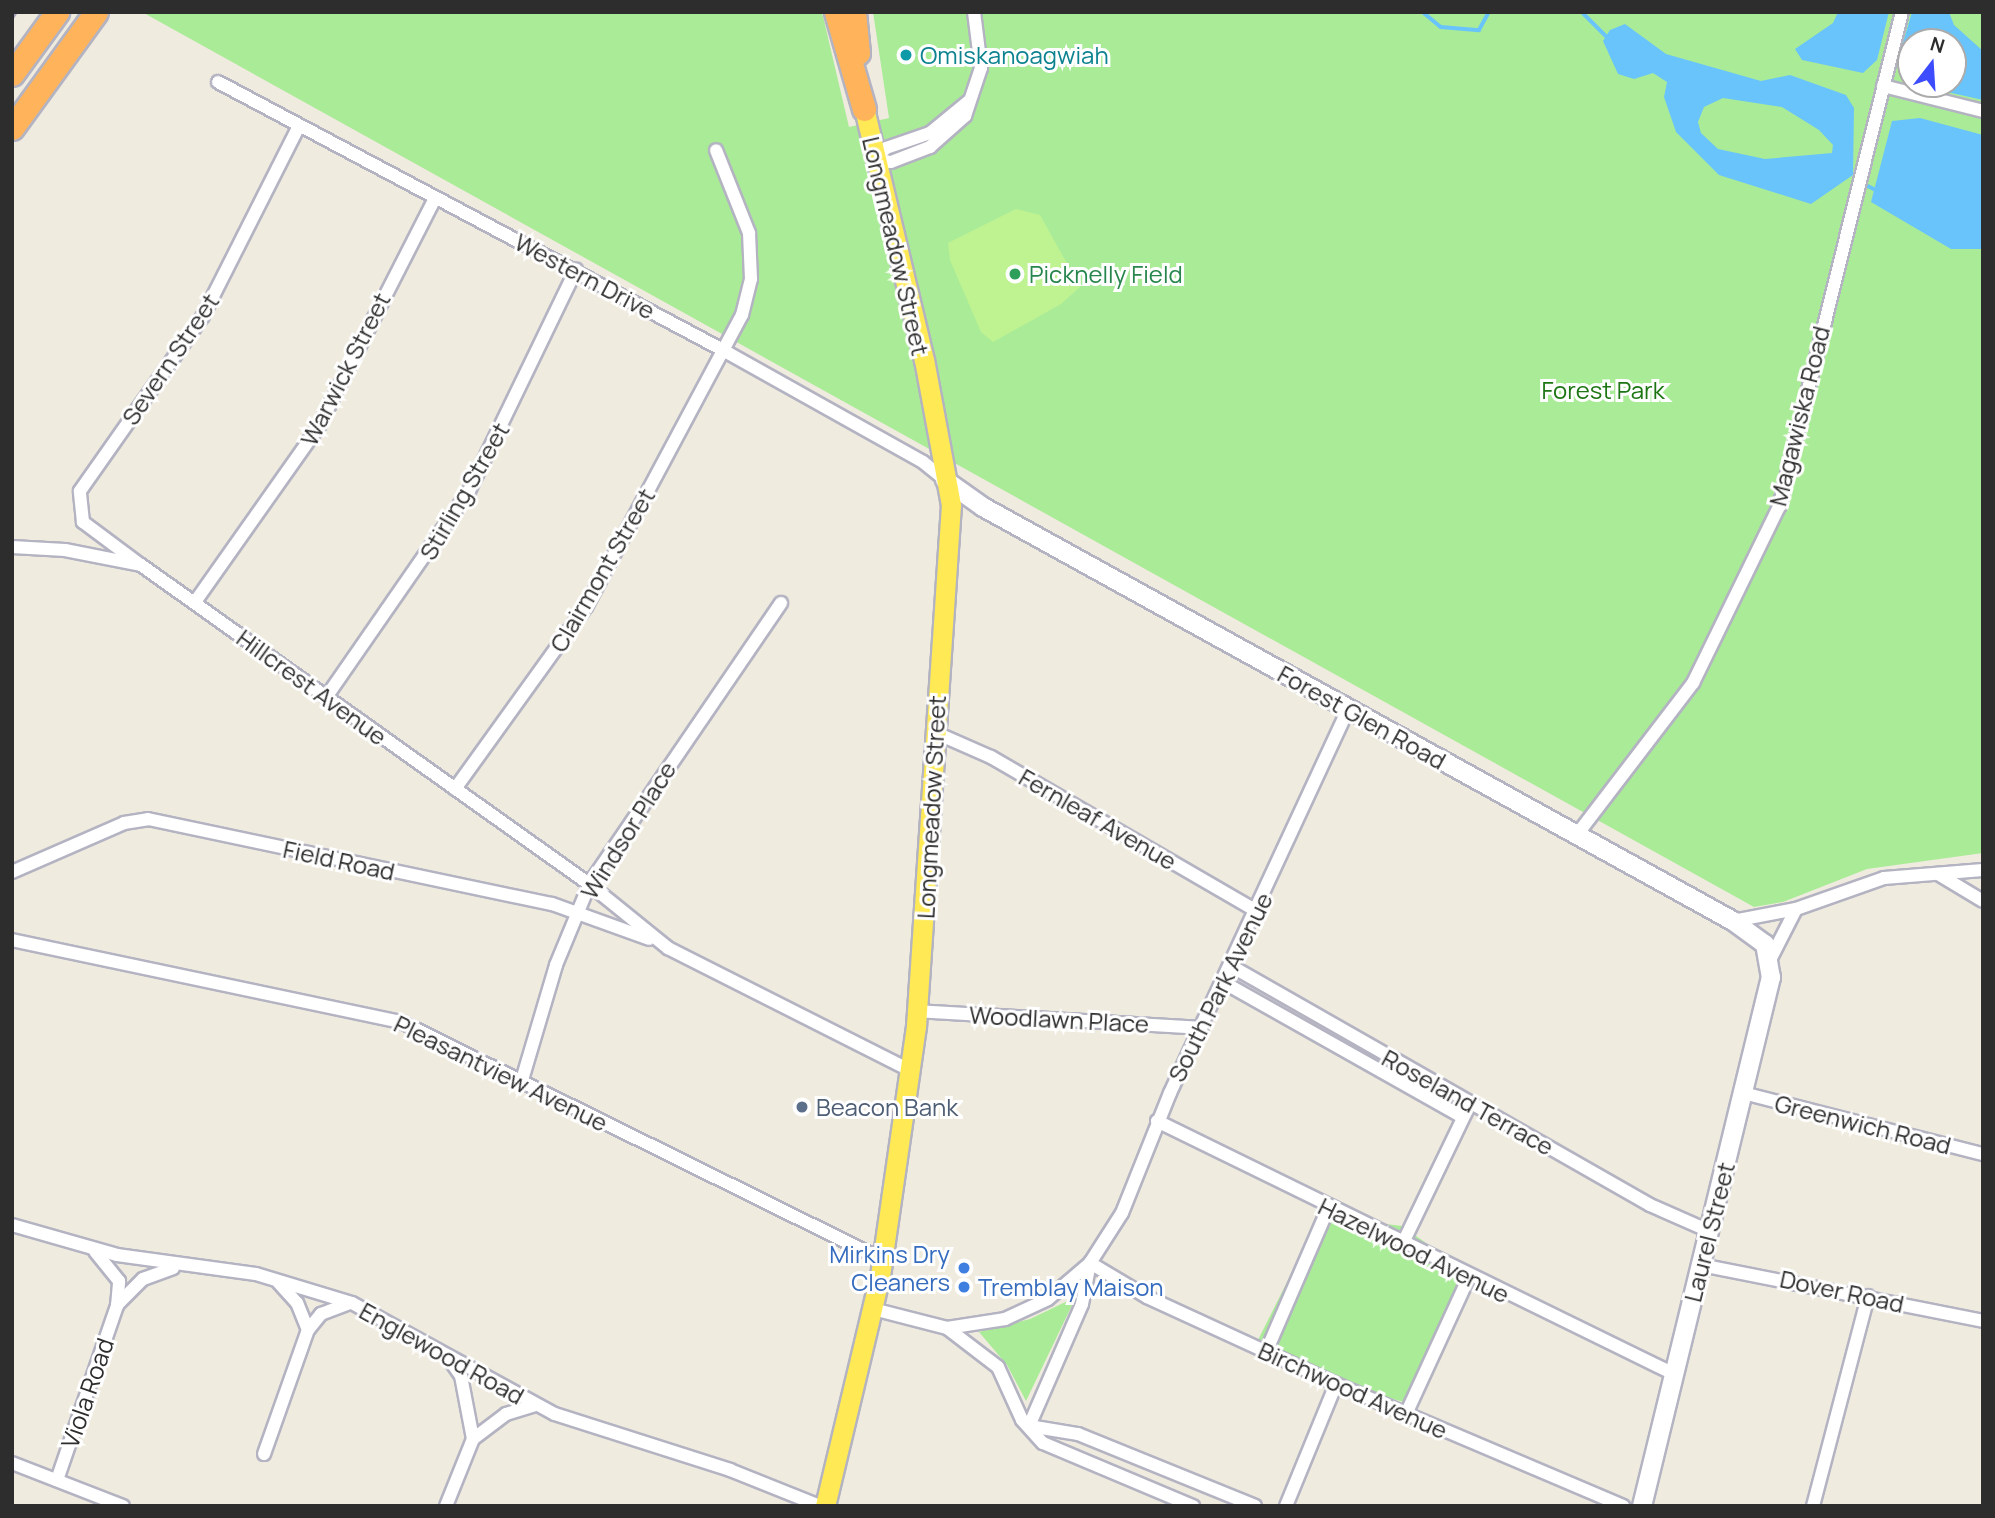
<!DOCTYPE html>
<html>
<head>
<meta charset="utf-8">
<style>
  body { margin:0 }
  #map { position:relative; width:1995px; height:1518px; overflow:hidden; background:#f0ebdf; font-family:Manrope,sans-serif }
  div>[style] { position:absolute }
  .green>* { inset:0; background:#aaeb97 }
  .pitch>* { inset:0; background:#bff392 }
  .water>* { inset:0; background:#69c4fb }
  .stream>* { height:3.5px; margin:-1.75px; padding:0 1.75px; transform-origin:1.75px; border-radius:1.75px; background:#69c4fb }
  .roads { filter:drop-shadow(2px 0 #b3b3c2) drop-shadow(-2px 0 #b3b3c2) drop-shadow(0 2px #b3b3c2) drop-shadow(0 -2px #b3b3c2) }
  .street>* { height:12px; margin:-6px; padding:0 6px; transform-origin:6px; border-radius:6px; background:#fff }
  .secondary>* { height:18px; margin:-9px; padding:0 9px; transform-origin:9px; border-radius:9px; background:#fff }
  .primary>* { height:19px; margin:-9.5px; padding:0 9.5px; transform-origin:9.5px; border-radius:9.5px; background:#ffea55 }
  .highway>* { height:23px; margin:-11.5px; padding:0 11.5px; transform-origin:11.5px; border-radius:11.5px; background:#ffb45b }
  .rail>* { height:3.5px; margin:-1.75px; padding:0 1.75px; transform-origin:1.75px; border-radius:1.75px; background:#a0a1b9 }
  .dots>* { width:19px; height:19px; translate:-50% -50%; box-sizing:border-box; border:4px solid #fff; border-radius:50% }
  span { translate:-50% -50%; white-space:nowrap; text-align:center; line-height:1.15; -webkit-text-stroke:6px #fff; paint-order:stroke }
  .culture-label { font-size:24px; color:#0d838f }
  .left { translate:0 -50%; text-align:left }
  .street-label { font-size:24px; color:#2d2d2d }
  .leisure-label { font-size:24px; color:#27864d }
  .park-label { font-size:24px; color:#1d7513 }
  .service-label { font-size:24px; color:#4e5e75 }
  .shop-label { font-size:24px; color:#366cbe }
  .right { translate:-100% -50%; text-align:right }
  .frame { position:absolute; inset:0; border:14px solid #2d2d2d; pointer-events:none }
  .north { position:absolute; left:1897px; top:28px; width:70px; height:70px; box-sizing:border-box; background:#fff; border:2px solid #ababab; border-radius:50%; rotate:17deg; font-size:19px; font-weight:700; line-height:28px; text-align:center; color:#2d2d2d }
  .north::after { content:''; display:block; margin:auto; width:24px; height:32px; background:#3d4cff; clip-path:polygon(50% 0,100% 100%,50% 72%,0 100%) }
</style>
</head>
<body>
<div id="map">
  <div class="green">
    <i style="clip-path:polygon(evenodd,142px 12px,822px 12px,849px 127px,889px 118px,873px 12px,1983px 12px,1983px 853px,1867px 869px,1783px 902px,1754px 907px,142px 12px,1911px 42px,1953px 42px,1953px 84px,1911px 84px,1911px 42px)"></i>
    <i style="clip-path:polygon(1320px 1216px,1402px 1226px,1467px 1272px,1410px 1404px,1313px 1375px,1258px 1340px)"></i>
    <i style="clip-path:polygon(1076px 1297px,1026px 1401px,1007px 1365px,979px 1332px,1030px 1319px)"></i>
  </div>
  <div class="pitch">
    <i style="clip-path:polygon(1016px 209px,1040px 215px,1080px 287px,1061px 304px,993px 342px,981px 332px,950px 260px,948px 243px)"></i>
  </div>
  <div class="water">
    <i style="clip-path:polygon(1838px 12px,1889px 12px,1877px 60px,1863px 73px,1802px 60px,1795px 49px,1833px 23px)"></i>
    <i style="clip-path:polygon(1912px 12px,1949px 12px,1954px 25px,1983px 51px,1983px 100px,1911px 84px,1953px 84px,1953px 42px,1911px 42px,1909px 83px,1898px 60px)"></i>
    <i style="clip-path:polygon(evenodd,1625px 24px,1666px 54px,1761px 81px,1790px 75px,1846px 95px,1854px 108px,1853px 175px,1811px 204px,1719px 175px,1676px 132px,1664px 97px,1667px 82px,1653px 73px,1634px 79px,1618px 74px,1603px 41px,1610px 30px,1625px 24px,1723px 98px,1782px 107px,1819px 130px,1833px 145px,1832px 153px,1765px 159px,1718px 149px,1701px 133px,1698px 122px,1704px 107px,1723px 98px)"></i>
    <i style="clip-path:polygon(1920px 118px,1983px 135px,1983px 249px,1951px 249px,1871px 202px,1892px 121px)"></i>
  </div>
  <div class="stream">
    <i style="left:1423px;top:12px;width:23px;rotate:40deg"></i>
    <i style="left:1441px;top:27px;width:38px;rotate:5deg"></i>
    <i style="left:1479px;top:30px;width:21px;rotate:-61deg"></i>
    <i style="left:1582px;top:12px;width:37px;rotate:45deg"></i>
    <i style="left:1868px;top:186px;width:9px;rotate:27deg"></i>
  </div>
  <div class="roads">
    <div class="street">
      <i style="left:218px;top:82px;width:569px;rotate:27.96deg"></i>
      <i style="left:721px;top:349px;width:231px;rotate:29.2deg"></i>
      <i style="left:923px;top:462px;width:28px;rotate:39deg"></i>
      <i style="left:1883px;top:86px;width:103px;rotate:14deg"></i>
      <i style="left:969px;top:101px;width:50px;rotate:140.6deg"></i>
      <i style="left:930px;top:133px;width:46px;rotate:161.2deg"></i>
      <i style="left:886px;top:148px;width:16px;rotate:135deg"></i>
      <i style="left:875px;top:159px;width:16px;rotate:11deg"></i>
      <i style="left:891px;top:162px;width:42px;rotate:-21deg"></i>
      <i style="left:930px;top:147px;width:47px;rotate:-41.5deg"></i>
      <i style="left:965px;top:116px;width:51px;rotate:-71.6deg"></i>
      <i style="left:981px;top:68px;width:56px;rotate:-97.1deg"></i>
      <i style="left:12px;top:547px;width:53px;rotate:3.2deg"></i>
      <i style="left:65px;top:550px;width:77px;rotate:11.2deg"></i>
      <i style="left:141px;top:565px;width:550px;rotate:35.45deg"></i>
      <i style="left:589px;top:884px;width:102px;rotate:39deg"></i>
      <i style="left:668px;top:948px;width:271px;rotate:26.8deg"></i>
      <i style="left:138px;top:563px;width:69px;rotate:-143.3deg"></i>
      <i style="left:83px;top:522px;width:31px;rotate:-96deg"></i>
      <i style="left:80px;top:491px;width:214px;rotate:-54.9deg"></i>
      <i style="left:203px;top:316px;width:211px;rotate:-63.2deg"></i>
      <i style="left:195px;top:602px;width:215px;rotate:-54.8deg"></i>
      <i style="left:319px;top:426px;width:256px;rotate:-63deg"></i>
      <i style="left:327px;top:696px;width:249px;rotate:-55.3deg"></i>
      <i style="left:469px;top:491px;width:246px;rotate:-64.2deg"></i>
      <i style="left:936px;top:733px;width:60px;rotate:23.6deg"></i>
      <i style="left:991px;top:757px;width:307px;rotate:30.1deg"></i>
      <i style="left:455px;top:789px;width:224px;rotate:-54.3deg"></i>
      <i style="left:586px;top:607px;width:331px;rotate:-61.9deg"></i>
      <i style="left:742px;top:315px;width:37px;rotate:-76deg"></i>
      <i style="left:751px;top:279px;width:46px;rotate:-92.5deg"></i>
      <i style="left:749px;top:233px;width:89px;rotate:-111.7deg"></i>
      <i style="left:1576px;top:836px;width:193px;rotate:-52.6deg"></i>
      <i style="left:1693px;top:683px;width:196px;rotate:-64deg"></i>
      <i style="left:1779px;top:507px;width:510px;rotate:-76.05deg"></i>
      <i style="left:12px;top:872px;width:122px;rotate:-23.6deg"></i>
      <i style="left:124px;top:823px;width:24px;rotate:-9deg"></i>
      <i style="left:148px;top:819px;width:413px;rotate:11.9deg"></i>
      <i style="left:552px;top:904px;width:103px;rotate:19.8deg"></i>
      <i style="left:1938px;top:874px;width:52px;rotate:31deg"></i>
      <i style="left:1733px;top:921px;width:64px;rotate:-10.8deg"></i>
      <i style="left:1796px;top:909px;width:93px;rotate:-19.4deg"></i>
      <i style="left:1884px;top:878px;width:99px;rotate:-4.6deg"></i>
      <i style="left:12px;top:940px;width:398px;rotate:11.9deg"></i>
      <i style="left:401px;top:1022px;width:538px;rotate:26.28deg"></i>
      <i style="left:1771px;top:958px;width:55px;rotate:-63deg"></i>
      <i style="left:1231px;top:966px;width:482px;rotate:29.7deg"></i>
      <i style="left:1650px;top:1205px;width:64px;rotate:23.8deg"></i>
      <i style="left:1223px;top:982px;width:275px;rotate:29.4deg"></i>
      <i style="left:917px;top:1011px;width:285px;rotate:3.4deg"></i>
      <i style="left:522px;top:1080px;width:120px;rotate:-73.5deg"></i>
      <i style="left:556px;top:965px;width:89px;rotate:-67.5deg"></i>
      <i style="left:590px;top:883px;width:339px;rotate:-55.7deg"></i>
      <i style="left:1743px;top:1093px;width:248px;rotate:14.3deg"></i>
      <i style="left:1157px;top:1121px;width:576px;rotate:26.08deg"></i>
      <i style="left:12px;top:1225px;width:109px;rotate:15.9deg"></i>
      <i style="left:117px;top:1255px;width:140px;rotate:7.8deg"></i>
      <i style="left:256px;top:1274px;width:100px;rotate:16.8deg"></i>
      <i style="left:352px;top:1303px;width:231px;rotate:28.7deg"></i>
      <i style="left:555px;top:1414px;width:184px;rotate:17.7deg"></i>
      <i style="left:730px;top:1470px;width:97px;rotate:21.8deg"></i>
      <i style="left:1402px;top:1245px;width:150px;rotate:-64.3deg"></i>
      <i style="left:1090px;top:1263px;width:66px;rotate:30.8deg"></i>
      <i style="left:1147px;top:1297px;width:208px;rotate:24.7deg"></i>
      <i style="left:1336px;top:1384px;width:312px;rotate:23deg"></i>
      <i style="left:1701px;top:1265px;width:288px;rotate:11.2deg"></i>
      <i style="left:117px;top:1305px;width:37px;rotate:-45deg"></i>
      <i style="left:143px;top:1279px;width:32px;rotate:-20deg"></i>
      <i style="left:873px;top:1309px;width:76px;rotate:14.4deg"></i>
      <i style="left:947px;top:1328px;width:59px;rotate:-8.8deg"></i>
      <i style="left:1005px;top:1319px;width:47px;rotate:-24.9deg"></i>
      <i style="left:1048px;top:1299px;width:55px;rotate:-40.6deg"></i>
      <i style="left:1090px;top:1263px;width:59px;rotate:-57.4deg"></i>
      <i style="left:1122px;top:1213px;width:129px;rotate:-68.2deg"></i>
      <i style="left:1170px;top:1093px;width:423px;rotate:-65.1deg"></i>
      <i style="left:947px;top:1328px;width:64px;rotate:37.4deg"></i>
      <i style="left:998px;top:1367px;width:58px;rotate:65.6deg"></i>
      <i style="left:1022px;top:1420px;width:31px;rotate:48deg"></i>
      <i style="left:1043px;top:1443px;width:163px;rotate:22.8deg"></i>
      <i style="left:308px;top:1330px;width:21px;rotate:-51deg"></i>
      <i style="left:321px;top:1314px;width:31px;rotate:-21deg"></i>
      <i style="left:1266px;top:1352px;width:156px;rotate:-66.6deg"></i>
      <i style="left:452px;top:1363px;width:16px;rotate:55deg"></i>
      <i style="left:461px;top:1376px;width:64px;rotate:79.2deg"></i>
      <i style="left:1406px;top:1414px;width:151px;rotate:-65.3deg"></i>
      <i style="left:1029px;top:1426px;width:50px;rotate:9.3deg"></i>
      <i style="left:1078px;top:1434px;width:191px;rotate:22.1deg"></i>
      <i style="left:1029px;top:1426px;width:133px;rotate:-66.5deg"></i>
      <i style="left:1082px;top:1304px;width:42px;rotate:-79deg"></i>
      <i style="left:264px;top:1454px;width:132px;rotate:-70.5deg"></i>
      <i style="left:308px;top:1330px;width:29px;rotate:-112deg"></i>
      <i style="left:297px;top:1303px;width:28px;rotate:-132deg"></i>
      <i style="left:12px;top:1463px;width:119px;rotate:21.2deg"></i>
      <i style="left:57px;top:1480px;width:184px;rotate:-71deg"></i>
      <i style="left:117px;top:1306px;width:25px;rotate:-85deg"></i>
      <i style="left:119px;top:1281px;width:38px;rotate:-129deg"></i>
      <i style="left:446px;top:1506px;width:72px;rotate:-68.1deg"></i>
      <i style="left:473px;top:1439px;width:41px;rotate:-37.1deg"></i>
      <i style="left:506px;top:1414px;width:30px;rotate:-17deg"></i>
      <i style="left:1286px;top:1506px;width:132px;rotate:-67.7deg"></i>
      <i style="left:1813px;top:1506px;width:217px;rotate:-75.3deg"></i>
    </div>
    <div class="secondary">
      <i style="left:945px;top:480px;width:47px;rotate:35.4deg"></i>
      <i style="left:983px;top:507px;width:857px;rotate:28.9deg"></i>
      <i style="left:1733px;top:921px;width:39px;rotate:36deg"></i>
      <i style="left:1765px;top:944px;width:34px;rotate:80deg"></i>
      <i style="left:1771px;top:977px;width:545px;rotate:103.7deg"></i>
    </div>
    <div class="primary">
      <i style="left:825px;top:1506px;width:236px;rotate:-76.6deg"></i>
      <i style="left:880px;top:1276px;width:253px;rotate:-81.8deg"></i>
      <i style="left:916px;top:1026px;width:522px;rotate:-86.16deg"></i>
      <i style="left:951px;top:505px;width:147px;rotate:-100.5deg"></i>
      <i style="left:924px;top:360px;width:258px;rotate:-103.4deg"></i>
    </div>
    <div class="highway">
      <i style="left:836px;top:12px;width:101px;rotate:73.9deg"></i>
      <i style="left:854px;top:12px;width:41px;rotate:84.4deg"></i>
      <i style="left:12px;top:74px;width:77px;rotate:-54deg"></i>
      <i style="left:12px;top:128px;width:143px;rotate:-54.1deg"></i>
    </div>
  </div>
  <div class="rail">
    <i style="left:12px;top:18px;width:7px;rotate:-56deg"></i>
  </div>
  <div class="dots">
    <i style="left:906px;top:55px;background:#0f9aa8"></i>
    <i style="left:1015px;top:274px;background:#2e9e5b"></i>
    <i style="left:802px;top:1107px;background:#5c6f8a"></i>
    <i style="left:964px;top:1268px;background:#3f7fe0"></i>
    <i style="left:964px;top:1287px;background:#3f7fe0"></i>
  </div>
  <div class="culture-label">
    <span class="left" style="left:920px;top:55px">Omiskanoagwiah</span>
  </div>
  <div class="street-label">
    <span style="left:896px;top:246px;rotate:77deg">Longmeadow Street</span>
    <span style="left:585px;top:276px;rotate:28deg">Western Drive</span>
    <span style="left:170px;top:359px;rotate:-56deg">Severn Street</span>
    <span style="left:345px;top:369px;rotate:-63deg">Warwick Street</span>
    <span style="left:1799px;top:416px;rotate:-76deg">Magawiska Road</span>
    <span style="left:464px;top:491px;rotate:-60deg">Stirling Street</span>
    <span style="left:602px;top:570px;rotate:-60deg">Clairmont Street</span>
    <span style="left:312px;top:687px;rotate:36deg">Hillcrest Avenue</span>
    <span style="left:1362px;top:717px;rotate:29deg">Forest Glen Road</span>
    <span style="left:931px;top:807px;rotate:-87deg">Longmeadow Street</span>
    <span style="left:1098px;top:819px;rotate:30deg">Fernleaf Avenue</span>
    <span style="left:628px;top:830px;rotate:-58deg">Windsor Place</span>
    <span style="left:339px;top:860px;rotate:12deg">Field Road</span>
    <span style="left:1220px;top:987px;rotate:-64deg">South Park Avenue</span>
    <span style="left:1059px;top:1019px;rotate:3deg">Woodlawn Place</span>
    <span style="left:501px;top:1073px;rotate:26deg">Pleasantview Avenue</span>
    <span style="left:1468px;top:1102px;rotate:29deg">Roseland Terrace</span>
    <span style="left:1863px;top:1124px;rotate:14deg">Greenwich Road</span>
    <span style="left:1709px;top:1232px;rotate:-76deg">Laurel Street</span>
    <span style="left:1414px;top:1250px;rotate:26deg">Hazelwood Avenue</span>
    <span style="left:1842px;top:1291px;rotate:12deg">Dover Road</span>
    <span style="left:442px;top:1353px;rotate:29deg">Englewood Road</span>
    <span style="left:1353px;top:1390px;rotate:24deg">Birchwood Avenue</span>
    <span style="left:87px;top:1393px;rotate:-71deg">Viola Road</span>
  </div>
  <div class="leisure-label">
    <span class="left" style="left:1029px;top:274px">Picknelly Field</span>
  </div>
  <div class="park-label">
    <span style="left:1603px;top:390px">Forest Park</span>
  </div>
  <div class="service-label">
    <span class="left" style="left:816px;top:1107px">Beacon Bank</span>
  </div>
  <div class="shop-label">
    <span class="right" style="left:950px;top:1268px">Mirkins Dry<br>Cleaners</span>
    <span class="left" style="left:978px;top:1287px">Tremblay Maison</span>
  </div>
  <div class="frame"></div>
  <div class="north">N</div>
</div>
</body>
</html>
